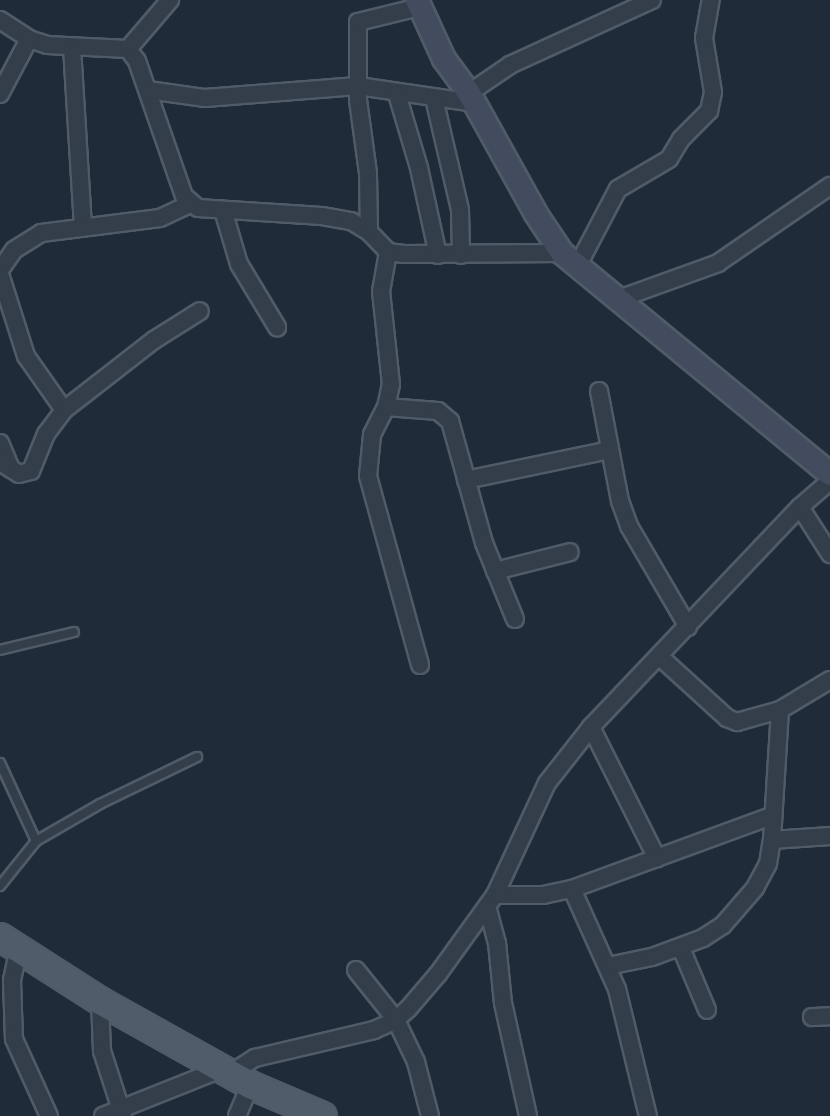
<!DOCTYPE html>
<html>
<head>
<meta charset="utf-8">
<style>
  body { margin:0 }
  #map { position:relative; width:830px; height:1116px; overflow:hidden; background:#202b3a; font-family:Inter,sans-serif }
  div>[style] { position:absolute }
  .roads { filter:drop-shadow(2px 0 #515b68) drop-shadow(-2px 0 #515b68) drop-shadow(0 2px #515b68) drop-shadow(0 -2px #515b68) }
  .lane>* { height:8px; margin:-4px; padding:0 4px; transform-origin:4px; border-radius:4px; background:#343d4a }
  .street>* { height:16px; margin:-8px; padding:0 8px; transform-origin:8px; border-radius:8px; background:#343d4a }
  .secondary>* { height:22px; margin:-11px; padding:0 11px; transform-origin:11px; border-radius:11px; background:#424c5e }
  .primary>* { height:26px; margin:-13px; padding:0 13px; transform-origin:13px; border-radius:13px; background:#515c6b }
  span { translate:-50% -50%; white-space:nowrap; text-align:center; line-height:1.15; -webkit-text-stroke:4.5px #19222f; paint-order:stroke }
</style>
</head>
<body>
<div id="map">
  <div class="roads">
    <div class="lane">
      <i style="left:0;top:650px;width:76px;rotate:-13.7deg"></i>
      <i style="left:0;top:763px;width:86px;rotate:65.2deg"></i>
      <i style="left:0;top:886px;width:58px;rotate:-51.3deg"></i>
      <i style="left:36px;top:841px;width:74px;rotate:-30deg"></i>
      <i style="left:100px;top:804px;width:108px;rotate:-25.9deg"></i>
    </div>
    <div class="street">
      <i style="left:0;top:20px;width:35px;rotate:33deg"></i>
      <i style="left:29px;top:39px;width:19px;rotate:18deg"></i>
      <i style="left:47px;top:45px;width:81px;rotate:2.8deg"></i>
      <i style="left:128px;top:49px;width:15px;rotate:53deg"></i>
      <i style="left:137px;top:61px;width:143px;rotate:70.8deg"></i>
      <i style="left:184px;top:196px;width:18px;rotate:41deg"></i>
      <i style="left:198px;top:208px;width:124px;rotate:3.7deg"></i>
      <i style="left:322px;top:216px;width:29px;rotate:10deg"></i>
      <i style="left:351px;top:221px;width:21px;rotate:31deg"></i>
      <i style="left:369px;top:232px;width:28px;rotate:46deg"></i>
      <i style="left:388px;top:252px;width:16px;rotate:7deg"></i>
      <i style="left:404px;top:254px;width:158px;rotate:-0.4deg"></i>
      <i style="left:72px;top:47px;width:180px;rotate:86.5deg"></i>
      <i style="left:128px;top:49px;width:65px;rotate:-49.4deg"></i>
      <i style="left:148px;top:90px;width:58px;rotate:8deg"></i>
      <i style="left:205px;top:98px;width:153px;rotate:-4.5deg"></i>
      <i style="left:358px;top:86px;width:117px;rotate:8.3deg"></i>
      <i style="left:469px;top:93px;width:50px;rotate:-34.3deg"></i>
      <i style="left:510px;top:65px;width:156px;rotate:-24.6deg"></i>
      <i style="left:0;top:94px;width:62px;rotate:-62.2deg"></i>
      <i style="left:397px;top:94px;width:77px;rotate:73.4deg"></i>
      <i style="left:419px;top:168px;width:89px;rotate:77.7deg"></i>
      <i style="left:434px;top:98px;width:115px;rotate:76.9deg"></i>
      <i style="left:460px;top:210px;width:45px;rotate:88.7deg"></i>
      <i style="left:223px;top:210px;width:56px;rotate:73.5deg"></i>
      <i style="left:239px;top:264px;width:74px;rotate:58.9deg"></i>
      <i style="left:369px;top:232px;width:59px;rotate:-91deg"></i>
      <i style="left:368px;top:173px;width:74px;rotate:-97.8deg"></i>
      <i style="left:358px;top:100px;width:78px;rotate:-90deg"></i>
      <i style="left:358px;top:22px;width:63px;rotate:-13.8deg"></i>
      <i style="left:388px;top:252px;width:40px;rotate:100deg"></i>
      <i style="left:381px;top:291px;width:94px;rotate:83.9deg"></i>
      <i style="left:391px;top:384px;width:24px;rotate:102deg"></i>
      <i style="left:386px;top:407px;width:31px;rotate:117deg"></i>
      <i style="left:372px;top:435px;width:41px;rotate:95.6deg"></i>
      <i style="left:368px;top:476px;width:196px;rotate:74.6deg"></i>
      <i style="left:577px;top:267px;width:88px;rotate:-62.3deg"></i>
      <i style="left:618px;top:189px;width:59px;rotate:-30.5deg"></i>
      <i style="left:669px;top:159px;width:23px;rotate:-59deg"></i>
      <i style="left:681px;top:139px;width:40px;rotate:-45deg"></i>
      <i style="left:709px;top:111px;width:19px;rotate:-78deg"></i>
      <i style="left:713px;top:92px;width:55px;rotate:-99.5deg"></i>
      <i style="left:704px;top:38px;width:39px;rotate:-80deg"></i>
      <i style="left:0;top:270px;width:24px;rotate:-55deg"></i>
      <i style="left:14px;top:250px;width:32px;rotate:-32deg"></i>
      <i style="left:41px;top:233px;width:120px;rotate:-7.2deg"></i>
      <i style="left:160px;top:218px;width:33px;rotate:-25deg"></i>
      <i style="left:0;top:274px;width:86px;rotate:72.4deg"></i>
      <i style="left:26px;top:356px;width:66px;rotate:54.9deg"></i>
      <i style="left:616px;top:300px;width:109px;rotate:-19.9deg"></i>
      <i style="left:718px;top:263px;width:136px;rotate:-34.5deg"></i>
      <i style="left:599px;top:391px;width:112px;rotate:79.2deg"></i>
      <i style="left:620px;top:501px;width:27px;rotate:70deg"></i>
      <i style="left:629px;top:526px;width:117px;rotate:59.7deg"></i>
      <i style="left:386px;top:407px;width:52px;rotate:4.4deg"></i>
      <i style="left:438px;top:411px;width:16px;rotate:40deg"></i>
      <i style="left:450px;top:421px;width:127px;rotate:74.4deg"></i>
      <i style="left:484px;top:543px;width:82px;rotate:67.8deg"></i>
      <i style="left:0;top:443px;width:28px;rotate:67deg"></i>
      <i style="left:0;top:462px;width:22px;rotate:32deg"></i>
      <i style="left:19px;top:474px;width:12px;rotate:-14deg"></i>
      <i style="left:31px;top:471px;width:40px;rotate:-68deg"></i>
      <i style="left:46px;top:434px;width:30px;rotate:-53deg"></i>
      <i style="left:64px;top:410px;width:114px;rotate:-37.9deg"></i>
      <i style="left:154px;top:340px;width:54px;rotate:-32.2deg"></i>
      <i style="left:466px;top:480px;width:146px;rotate:-11.8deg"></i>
      <i style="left:800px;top:507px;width:56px;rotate:57.4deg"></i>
      <i style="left:495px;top:571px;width:77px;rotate:-14.2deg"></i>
      <i style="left:660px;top:657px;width:91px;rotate:42.3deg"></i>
      <i style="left:727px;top:718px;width:11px;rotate:22deg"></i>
      <i style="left:737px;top:722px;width:45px;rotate:-15.6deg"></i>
      <i style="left:780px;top:710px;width:58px;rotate:-31deg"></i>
      <i style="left:591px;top:727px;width:147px;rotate:63.3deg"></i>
      <i style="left:772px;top:840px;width:58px;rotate:-3.9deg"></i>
      <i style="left:572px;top:889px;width:110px;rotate:65.8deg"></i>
      <i style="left:617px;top:989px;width:131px;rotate:76.3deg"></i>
      <i style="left:495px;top:895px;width:48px"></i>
      <i style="left:543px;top:895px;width:30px;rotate:-12deg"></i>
      <i style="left:572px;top:889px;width:213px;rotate:-20.1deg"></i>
      <i style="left:487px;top:906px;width:38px;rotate:75deg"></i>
      <i style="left:497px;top:943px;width:60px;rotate:84.3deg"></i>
      <i style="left:503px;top:1003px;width:116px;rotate:77.5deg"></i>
      <i style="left:681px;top:948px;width:67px;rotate:67.2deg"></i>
      <i style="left:18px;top:952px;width:29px;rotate:102deg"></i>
      <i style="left:12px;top:980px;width:59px;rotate:88.1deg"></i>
      <i style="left:14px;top:1039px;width:85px;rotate:65.6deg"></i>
      <i style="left:608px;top:966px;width:45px;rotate:-11.6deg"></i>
      <i style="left:652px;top:957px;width:54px;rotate:-20.4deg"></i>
      <i style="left:703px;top:938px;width:24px;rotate:-33deg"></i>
      <i style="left:723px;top:925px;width:49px;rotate:-49.1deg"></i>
      <i style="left:755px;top:888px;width:27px;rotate:-62deg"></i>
      <i style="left:768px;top:864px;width:24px;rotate:-81deg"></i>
      <i style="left:772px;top:840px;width:130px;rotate:-86.5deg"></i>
      <i style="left:356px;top:970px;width:64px;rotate:51.3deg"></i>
      <i style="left:396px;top:1020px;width:47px;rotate:64.5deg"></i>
      <i style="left:416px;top:1062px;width:56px;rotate:75.5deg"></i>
      <i style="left:100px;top:1001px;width:50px;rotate:87.7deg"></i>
      <i style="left:102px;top:1051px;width:68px;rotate:72.1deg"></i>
      <i style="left:812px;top:1017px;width:18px;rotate:-3deg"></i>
      <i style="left:230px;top:1074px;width:30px;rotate:-33deg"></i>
      <i style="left:255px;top:1058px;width:122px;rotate:-13.2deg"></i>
      <i style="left:374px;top:1030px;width:24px;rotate:-24deg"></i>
      <i style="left:396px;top:1020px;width:16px;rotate:-43deg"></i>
      <i style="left:408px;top:1009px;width:46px;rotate:-49.4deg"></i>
      <i style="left:438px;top:974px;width:97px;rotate:-54.2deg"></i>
      <i style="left:495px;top:895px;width:123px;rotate:-65.1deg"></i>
      <i style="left:547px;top:783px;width:71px;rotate:-51.8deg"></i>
      <i style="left:591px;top:727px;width:303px;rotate:-46.5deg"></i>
      <i style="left:800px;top:507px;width:40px;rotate:-41deg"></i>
      <i style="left:103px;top:1116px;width:127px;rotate:-21.7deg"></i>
      <i style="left:237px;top:1116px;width:34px;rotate:-67deg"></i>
    </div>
    <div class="secondary">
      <i style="left:417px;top:0;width:65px;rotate:65.4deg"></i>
      <i style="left:444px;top:59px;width:42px;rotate:53.7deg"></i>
      <i style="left:469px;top:93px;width:138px;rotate:61deg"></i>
      <i style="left:536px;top:214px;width:47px;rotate:56.3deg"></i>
      <i style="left:562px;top:253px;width:347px;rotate:39.5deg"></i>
    </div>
    <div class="primary">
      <i style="left:0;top:937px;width:119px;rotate:32.6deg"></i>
      <i style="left:100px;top:1001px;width:172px;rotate:29.2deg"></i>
      <i style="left:250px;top:1085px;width:79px;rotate:23deg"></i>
    </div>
  </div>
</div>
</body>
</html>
